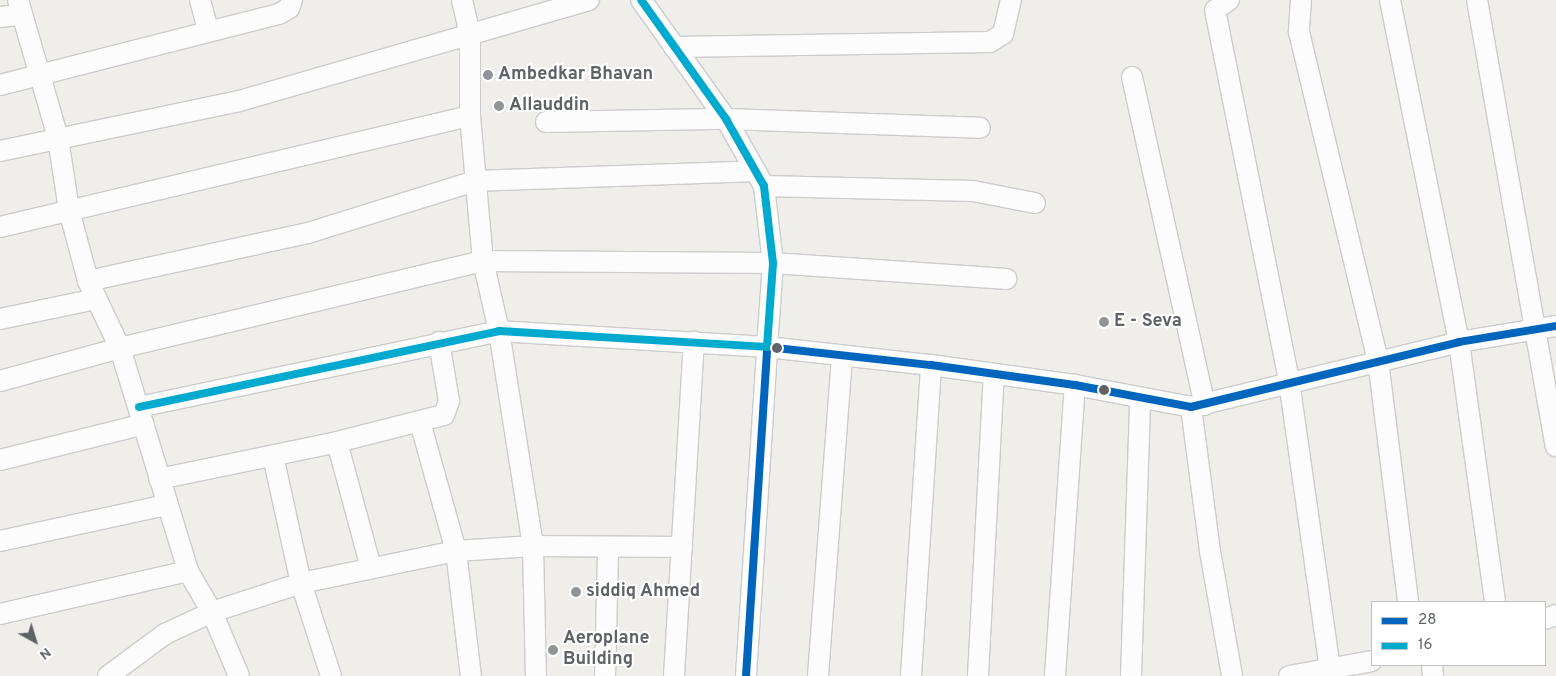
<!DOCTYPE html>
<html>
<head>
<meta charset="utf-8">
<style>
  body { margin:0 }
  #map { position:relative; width:1556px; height:676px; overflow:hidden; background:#efeeea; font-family:Overpass,sans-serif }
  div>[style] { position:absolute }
  .roads { filter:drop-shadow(1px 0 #cbcccc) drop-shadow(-1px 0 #cbcccc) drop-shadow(0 1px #cbcccc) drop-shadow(0 -1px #cbcccc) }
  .street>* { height:20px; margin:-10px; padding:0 10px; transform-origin:10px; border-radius:10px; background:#fdfcfc }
  .bus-1>* { height:8px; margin:-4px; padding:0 4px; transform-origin:4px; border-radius:4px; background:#0065bd }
  .bus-2>* { height:8px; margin:-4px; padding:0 4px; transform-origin:4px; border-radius:4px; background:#00a9ce }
  .dots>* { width:14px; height:14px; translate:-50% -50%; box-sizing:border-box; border:2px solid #fff; border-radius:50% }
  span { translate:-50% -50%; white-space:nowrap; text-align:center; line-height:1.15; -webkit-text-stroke:4px #fff; paint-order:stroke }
  .poi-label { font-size:18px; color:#5f6368; font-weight:700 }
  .left { translate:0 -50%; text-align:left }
  .legend { position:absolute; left:1371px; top:601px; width:175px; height:65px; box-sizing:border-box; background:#fff; border:1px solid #bfc1c3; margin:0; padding:6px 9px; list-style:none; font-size:15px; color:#5f6368 }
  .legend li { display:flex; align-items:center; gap:10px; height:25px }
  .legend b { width:25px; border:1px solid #bfc1c3 }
  .north { position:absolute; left:10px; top:616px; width:50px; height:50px; -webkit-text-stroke:4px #fff; paint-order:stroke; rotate:141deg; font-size:14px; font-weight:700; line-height:20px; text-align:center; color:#5f6368 }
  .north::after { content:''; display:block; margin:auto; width:18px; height:22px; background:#5f6368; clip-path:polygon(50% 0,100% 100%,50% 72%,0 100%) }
</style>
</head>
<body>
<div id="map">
  <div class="roads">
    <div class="street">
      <i style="left:18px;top:0;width:144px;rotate:73.8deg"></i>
      <i style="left:58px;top:138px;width:73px;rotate:81.3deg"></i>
      <i style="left:69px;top:210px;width:73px;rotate:75deg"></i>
      <i style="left:88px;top:281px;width:74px;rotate:64.5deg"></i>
      <i style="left:120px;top:348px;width:233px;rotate:73deg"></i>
      <i style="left:188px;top:571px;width:48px;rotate:59.7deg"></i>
      <i style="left:212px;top:612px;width:69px;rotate:67.1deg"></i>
      <i style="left:200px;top:0;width:31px;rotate:75deg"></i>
      <i style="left:462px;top:0;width:37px;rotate:77deg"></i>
      <i style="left:470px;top:36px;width:80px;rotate:90deg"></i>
      <i style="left:470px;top:116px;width:146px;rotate:84.9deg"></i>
      <i style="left:483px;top:261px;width:72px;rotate:77.1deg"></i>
      <i style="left:499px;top:331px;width:218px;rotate:81deg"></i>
      <i style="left:533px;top:546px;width:130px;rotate:88.7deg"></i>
      <i style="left:1229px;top:0;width:17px;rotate:144deg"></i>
      <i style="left:1215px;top:10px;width:378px;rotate:78.7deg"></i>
      <i style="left:1289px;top:381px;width:291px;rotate:81.9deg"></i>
      <i style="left:1301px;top:0;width:32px;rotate:94deg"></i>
      <i style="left:1299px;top:32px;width:337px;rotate:76.5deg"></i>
      <i style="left:1378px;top:360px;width:244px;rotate:82.9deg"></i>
      <i style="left:1390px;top:0;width:349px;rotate:78.6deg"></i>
      <i style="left:1459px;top:342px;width:262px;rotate:82.1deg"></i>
      <i style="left:1477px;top:0;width:453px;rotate:80deg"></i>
      <i style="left:0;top:17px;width:20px;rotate:-6deg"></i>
      <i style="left:674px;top:47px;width:316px;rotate:-0.9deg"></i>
      <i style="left:990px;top:42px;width:15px;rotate:-32deg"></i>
      <i style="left:1003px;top:34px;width:35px;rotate:-77deg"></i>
      <i style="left:1132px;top:77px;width:336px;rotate:77.5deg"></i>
      <i style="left:0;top:85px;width:288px;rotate:-14.3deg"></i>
      <i style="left:279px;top:14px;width:12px;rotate:-31deg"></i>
      <i style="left:289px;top:8px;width:9px;rotate:-69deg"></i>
      <i style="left:546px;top:122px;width:180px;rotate:-1deg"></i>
      <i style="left:726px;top:119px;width:254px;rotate:2deg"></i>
      <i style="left:0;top:151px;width:244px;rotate:-11.8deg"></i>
      <i style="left:239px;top:101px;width:364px;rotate:-16.1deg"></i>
      <i style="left:764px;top:186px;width:209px;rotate:1.4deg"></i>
      <i style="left:973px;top:191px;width:63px;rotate:11deg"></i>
      <i style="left:0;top:227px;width:483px;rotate:-13.3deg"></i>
      <i style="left:88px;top:281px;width:225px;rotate:-12.3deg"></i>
      <i style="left:308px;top:233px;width:175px;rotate:-17.3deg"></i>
      <i style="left:475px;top:181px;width:280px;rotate:-2deg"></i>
      <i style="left:0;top:319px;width:98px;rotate:-11.8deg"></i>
      <i style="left:0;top:381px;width:124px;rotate:-15.4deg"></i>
      <i style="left:120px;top:348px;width:373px;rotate:-13.5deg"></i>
      <i style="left:483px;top:261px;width:290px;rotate:0.4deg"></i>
      <i style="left:773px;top:263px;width:234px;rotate:3.9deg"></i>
      <i style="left:139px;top:407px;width:368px;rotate:-11.9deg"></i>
      <i style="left:499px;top:331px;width:268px;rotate:3.4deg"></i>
      <i style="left:767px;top:347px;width:84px;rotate:-85.9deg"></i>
      <i style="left:773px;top:263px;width:78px;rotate:-96.7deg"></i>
      <i style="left:764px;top:186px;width:77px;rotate:-119.6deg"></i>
      <i style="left:726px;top:119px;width:146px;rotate:-125.5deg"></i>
      <i style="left:1191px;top:407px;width:145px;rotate:82.5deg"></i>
      <i style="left:1210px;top:551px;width:127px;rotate:80deg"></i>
      <i style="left:420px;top:422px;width:134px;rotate:74.4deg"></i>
      <i style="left:456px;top:551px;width:126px;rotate:83.2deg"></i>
      <i style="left:337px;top:442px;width:131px;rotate:74.9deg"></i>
      <i style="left:273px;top:456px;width:130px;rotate:77.6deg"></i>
      <i style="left:301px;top:583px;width:98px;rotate:72.1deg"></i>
      <i style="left:0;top:460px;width:148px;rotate:-14deg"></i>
      <i style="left:159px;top:479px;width:182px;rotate:-11.7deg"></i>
      <i style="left:337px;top:442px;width:110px;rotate:-14.2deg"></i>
      <i style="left:444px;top:415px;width:15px;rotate:-70deg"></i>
      <i style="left:449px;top:401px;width:60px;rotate:-99.6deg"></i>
      <i style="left:0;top:541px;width:170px;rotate:-12.2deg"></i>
      <i style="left:0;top:614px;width:193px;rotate:-12.9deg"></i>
      <i style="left:1545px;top:619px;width:12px;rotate:-20deg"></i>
      <i style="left:1432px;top:665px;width:11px;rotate:85deg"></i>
      <i style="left:108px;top:676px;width:71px;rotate:-36.4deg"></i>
      <i style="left:165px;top:634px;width:52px;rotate:-25.1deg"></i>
      <i style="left:212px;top:612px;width:94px;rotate:-18deg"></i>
      <i style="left:301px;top:583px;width:158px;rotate:-11.7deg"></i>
      <i style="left:456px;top:551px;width:77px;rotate:-3.7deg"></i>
      <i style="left:533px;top:546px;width:149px;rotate:0.4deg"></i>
      <i style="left:605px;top:676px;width:127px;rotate:-88.6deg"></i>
      <i style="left:674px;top:676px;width:335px;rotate:-86.6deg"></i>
      <i style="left:746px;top:676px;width:330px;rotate:-86.3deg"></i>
      <i style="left:767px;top:347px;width:165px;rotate:6.3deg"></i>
      <i style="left:931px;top:365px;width:145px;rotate:7.9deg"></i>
      <i style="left:1075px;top:385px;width:118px;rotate:10.7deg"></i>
      <i style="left:1191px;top:407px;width:276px;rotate:-13.6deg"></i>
      <i style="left:1459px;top:342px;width:98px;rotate:-9.4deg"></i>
      <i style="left:818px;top:676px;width:321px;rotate:-85.7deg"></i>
      <i style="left:911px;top:676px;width:312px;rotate:-86.3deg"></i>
      <i style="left:978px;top:676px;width:301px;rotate:-87deg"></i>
      <i style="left:1055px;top:676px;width:292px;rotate:-86.1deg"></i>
      <i style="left:1131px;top:676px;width:277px;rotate:-88.1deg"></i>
      <i style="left:1289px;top:676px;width:84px;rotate:-10.2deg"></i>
    </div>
  </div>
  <div class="bus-1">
    <i style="left:746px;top:676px;width:330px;rotate:-86.3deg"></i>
    <i style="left:767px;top:347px;width:165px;rotate:6.3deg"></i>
    <i style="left:931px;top:365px;width:145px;rotate:7.9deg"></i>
    <i style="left:1075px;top:385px;width:118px;rotate:10.7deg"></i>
    <i style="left:1191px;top:407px;width:276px;rotate:-13.6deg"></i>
    <i style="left:1459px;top:342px;width:98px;rotate:-9.4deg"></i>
  </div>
  <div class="bus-2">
    <i style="left:139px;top:407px;width:368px;rotate:-11.9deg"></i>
    <i style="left:499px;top:331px;width:268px;rotate:3.4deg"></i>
    <i style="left:767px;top:347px;width:84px;rotate:-85.9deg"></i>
    <i style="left:773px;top:263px;width:78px;rotate:-96.7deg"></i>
    <i style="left:764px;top:186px;width:77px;rotate:-119.6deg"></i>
    <i style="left:726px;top:119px;width:146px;rotate:-125.5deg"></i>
  </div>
  <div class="dots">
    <i style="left:488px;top:75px;background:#919496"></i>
    <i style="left:499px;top:106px;background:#919496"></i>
    <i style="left:1104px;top:322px;background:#919496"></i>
    <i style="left:777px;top:348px;background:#5f6368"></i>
    <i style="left:1104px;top:390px;background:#5f6368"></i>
    <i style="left:576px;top:592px;background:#919496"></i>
    <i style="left:553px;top:650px;background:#919496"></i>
  </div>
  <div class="poi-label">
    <span class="left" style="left:498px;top:75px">Ambedkar Bhavan</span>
    <span class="left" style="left:509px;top:106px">Allauddin</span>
    <span class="left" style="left:1114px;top:322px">E - Seva</span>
    <span class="left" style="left:586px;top:592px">siddiq Ahmed</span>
    <span class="left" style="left:563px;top:650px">Aeroplane<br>Building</span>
  </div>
  <ul class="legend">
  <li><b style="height:6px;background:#0065bd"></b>28</li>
  <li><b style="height:6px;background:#00a9ce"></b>16</li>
  </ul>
  <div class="north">N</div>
</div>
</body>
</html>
